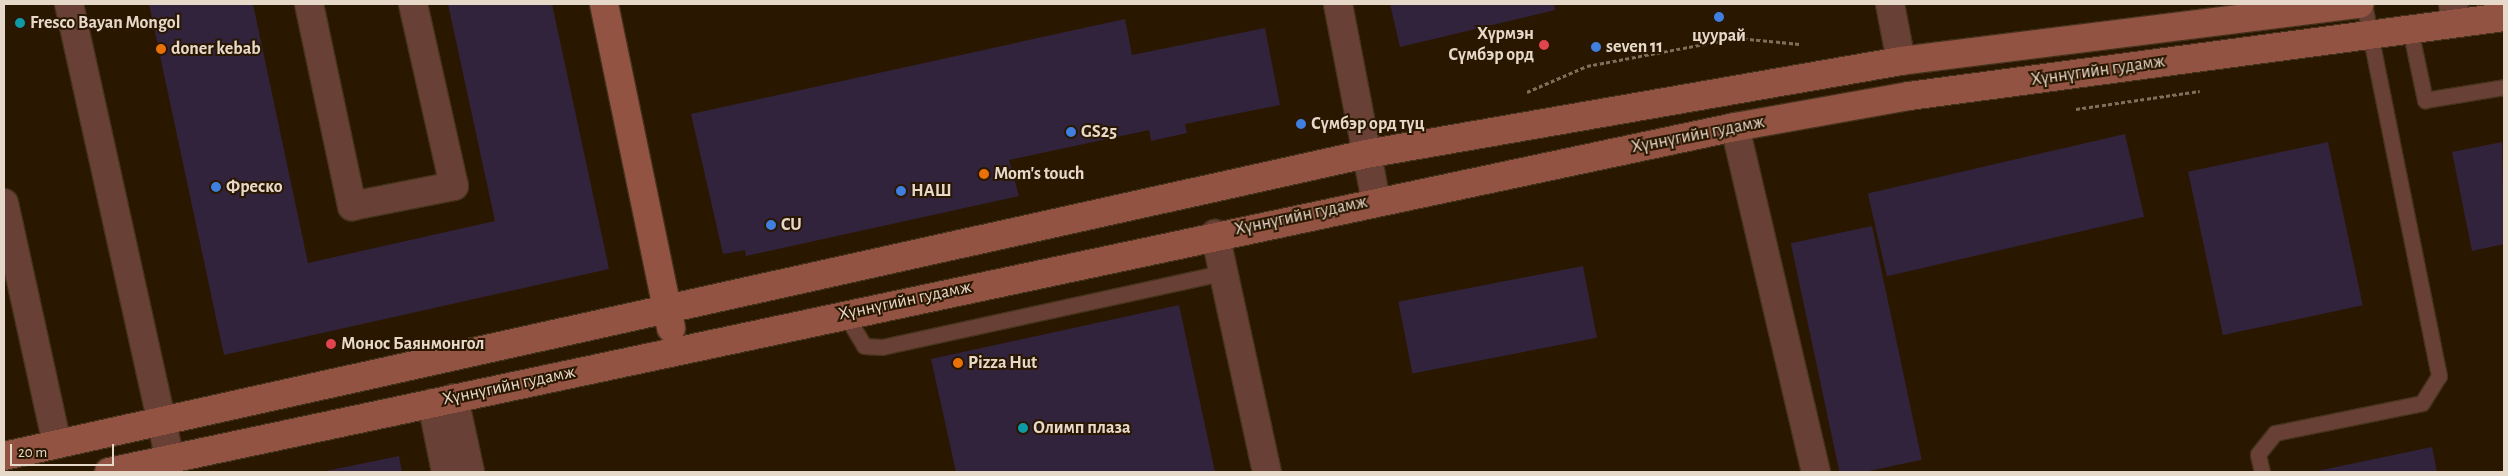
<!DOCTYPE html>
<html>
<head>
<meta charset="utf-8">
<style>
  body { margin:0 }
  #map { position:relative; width:2508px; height:476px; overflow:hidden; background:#2a1700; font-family:"Alegreya Sans",sans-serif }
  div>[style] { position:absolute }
  .building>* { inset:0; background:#32233d; transform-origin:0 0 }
  .path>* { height:3px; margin-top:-1.5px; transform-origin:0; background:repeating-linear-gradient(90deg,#7e6e5b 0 4px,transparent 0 6.5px) }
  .roads { filter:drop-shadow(1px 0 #44321c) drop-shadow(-1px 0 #44321c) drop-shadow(0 1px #44321c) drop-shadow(0 -1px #44321c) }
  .lane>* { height:15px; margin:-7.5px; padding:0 7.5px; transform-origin:7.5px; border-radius:7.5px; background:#684035 }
  .street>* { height:28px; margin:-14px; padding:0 14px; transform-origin:14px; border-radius:14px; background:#684035 }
  .secondary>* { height:28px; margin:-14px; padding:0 14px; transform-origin:14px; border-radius:14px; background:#925342 }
  .dots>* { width:14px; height:14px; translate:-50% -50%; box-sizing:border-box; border:2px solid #2a1700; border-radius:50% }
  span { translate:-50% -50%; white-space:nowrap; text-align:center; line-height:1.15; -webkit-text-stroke:4px #2a1700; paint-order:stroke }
  .poi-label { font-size:18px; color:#e6d9ca; font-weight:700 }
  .left { translate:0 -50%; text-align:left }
  .right { translate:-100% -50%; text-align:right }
  .street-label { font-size:18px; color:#e6d9ca }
  .frame { position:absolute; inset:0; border:5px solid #e6d9ca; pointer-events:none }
  .scale { position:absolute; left:10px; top:444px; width:104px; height:22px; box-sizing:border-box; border:2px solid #e6d9ca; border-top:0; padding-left:6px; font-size:15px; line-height:18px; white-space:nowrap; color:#e6d9ca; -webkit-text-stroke:4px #2a1700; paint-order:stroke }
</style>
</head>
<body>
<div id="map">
  <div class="building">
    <i style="clip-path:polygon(149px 4px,253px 4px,308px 263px,495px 221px,448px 4px,552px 4px,609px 269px,224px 355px)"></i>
    <i style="clip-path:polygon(1390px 4px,1554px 4px,1555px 10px,1400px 47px)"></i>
    <i style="clip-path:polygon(1125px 19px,1132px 55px,1265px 28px,1280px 105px,1185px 124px,1187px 133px,1151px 141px,1149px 130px,1009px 160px,1019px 196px,746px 256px,745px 250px,723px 254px,691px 114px)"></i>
    <i style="left:2125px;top:134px;width:85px;height:264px;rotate:77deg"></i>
    <i style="left:2328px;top:142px;width:167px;height:143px;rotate:78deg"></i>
    <i style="clip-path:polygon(2502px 142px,2504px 244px,2472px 251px,2452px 152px)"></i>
    <i style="left:1872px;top:226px;width:239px;height:83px;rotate:78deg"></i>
    <i style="left:1583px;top:266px;width:73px;height:188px;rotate:79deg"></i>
    <i style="clip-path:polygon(1179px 305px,1215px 472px,956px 472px,931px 359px)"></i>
    <i style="clip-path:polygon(2432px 447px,2437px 472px,2317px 472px,2317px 471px)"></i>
    <i style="clip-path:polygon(399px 456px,402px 472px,326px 472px,326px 471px)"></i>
  </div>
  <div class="path">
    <i style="left:1527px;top:92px;width:65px;rotate:-23.4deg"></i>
    <i style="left:1587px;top:66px;width:153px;rotate:-10.6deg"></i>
    <i style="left:1737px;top:38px;width:63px;rotate:5.4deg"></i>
    <i style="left:2076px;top:109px;width:125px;rotate:-8.3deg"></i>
  </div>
  <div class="roads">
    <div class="lane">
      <i style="left:2410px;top:29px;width:73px;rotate:78.1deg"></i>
      <i style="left:2425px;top:100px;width:80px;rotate:-9.3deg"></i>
      <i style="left:845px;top:314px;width:37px;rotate:59deg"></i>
      <i style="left:864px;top:346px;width:18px;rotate:3deg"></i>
      <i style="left:882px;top:347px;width:348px;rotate:-12.3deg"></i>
      <i style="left:2262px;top:472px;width:18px;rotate:-103deg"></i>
      <i style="left:2258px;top:454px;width:27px;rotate:-51deg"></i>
      <i style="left:2275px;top:433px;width:150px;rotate:-11.5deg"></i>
      <i style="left:2422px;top:403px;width:32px;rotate:-58deg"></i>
      <i style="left:2439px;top:376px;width:379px;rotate:-101.4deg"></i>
    </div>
    <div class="street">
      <i style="left:69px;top:4px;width:466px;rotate:77.5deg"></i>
      <i style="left:309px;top:4px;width:207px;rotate:78deg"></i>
      <i style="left:352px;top:206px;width:104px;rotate:-11.1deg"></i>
      <i style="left:454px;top:186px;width:187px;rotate:-102.7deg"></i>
      <i style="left:1338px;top:4px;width:201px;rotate:79.1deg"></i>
      <i style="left:1890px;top:4px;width:58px;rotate:79.1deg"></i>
      <i style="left:2453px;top:4px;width:19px;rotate:78deg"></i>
      <i style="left:1735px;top:127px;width:354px;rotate:76.8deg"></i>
      <i style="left:4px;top:203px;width:247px;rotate:77.6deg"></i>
      <i style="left:1215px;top:234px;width:244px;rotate:77.7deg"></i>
      <i style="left:454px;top:398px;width:76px;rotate:77.8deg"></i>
      <i style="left:432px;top:403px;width:70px;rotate:78.5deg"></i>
    </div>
    <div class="secondary">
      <i style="left:604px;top:4px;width:331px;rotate:78.3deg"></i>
      <i style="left:4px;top:456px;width:1395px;rotate:-12.5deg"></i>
      <i style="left:1366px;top:154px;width:543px;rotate:-9.86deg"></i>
      <i style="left:1901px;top:61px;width:462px;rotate:-7.1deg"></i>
      <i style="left:109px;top:472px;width:1662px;rotate:-11.98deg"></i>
      <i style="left:1735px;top:127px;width:177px;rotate:-10.1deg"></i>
      <i style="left:1909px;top:96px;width:600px;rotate:-7.56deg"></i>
    </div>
  </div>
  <div class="dots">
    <i style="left:1719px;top:17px;background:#3f7fe0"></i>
    <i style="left:20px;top:23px;background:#0f9aa8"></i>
    <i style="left:1544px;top:45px;background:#e0444e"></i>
    <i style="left:1596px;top:47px;background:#3f7fe0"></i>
    <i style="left:161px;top:49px;background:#e8710a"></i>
    <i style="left:1301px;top:124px;background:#3f7fe0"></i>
    <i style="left:1071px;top:132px;background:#3f7fe0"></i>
    <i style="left:984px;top:174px;background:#e8710a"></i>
    <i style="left:216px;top:187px;background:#3f7fe0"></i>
    <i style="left:901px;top:191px;background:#3f7fe0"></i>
    <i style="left:771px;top:225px;background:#3f7fe0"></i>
    <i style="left:331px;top:344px;background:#e0444e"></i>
    <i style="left:958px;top:363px;background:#e8710a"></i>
    <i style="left:1023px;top:428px;background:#0f9aa8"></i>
  </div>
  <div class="poi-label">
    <span class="left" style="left:30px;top:23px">Fresco Bayan Mongol</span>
    <span class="right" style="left:1534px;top:45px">Хүрмэн<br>Сүмбэр орд</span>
    <span style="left:1719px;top:36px">цуурай</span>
    <span class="left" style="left:1606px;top:47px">seven 11</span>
    <span class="left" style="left:171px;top:49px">doner kebab</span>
    <span class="left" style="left:1311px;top:124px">Сүмбэр орд түц</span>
    <span class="left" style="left:1081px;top:132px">GS25</span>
    <span class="left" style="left:994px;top:174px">Mom's touch</span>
    <span class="left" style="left:226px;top:187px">Фреско</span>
    <span class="left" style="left:911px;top:191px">НАШ</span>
    <span class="left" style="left:781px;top:225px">CU</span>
    <span class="left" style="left:341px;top:344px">Монос Баянмонгол</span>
    <span class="left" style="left:968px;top:363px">Pizza Hut</span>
    <span class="left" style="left:1033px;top:428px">Олимп плаза</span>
  </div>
  <div class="street-label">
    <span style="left:2098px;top:71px;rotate:-8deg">Хүннүгийн гудамж</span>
    <span style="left:1698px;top:135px;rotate:-11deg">Хүннүгийн гудамж</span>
    <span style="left:1301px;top:216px;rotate:-12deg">Хүннүгийн гудамж</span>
    <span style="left:905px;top:301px;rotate:-12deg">Хүннүгийн гудамж</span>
    <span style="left:509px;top:386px;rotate:-12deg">Хүннүгийн гудамж</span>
  </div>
  <div class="frame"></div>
  <div class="scale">20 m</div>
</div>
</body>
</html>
